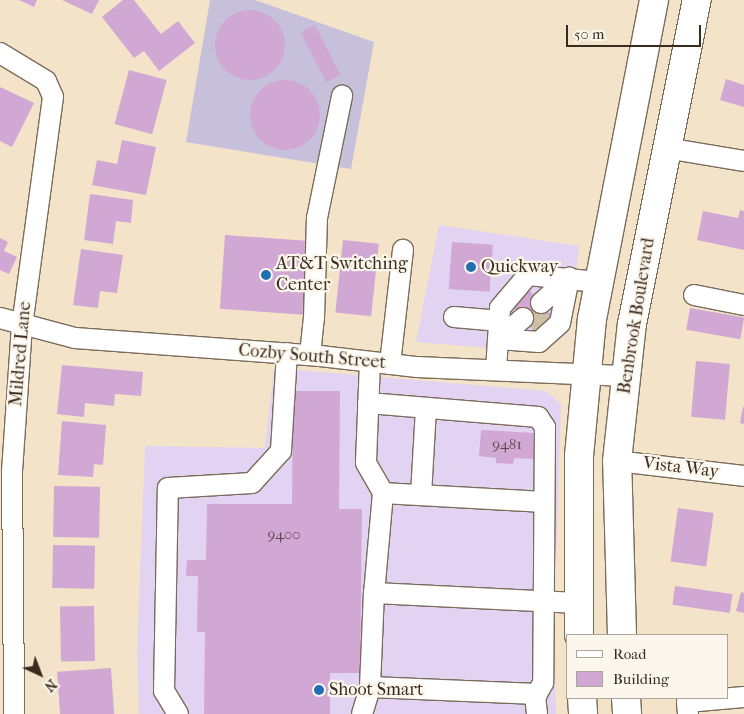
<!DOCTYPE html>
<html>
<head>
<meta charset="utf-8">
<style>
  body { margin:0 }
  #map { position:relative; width:744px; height:714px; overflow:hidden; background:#f3e4c9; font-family:"IM FELL French Canon",serif }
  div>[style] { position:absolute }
  .built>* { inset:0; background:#e3d3f3 }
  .industrial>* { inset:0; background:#c6c0da }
  .building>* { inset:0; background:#d1a7d3; transform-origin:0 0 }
  .round { border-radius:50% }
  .minor-tunnel>* { height:20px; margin-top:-10px; transform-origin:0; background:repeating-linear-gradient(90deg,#cebfa7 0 20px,transparent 0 30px) }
  .roads { filter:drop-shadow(1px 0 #7b6b5a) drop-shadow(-1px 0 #7b6b5a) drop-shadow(0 1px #7b6b5a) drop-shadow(0 -1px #7b6b5a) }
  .minor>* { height:20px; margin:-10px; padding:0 10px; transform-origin:10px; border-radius:10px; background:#fff }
  .highway>* { height:28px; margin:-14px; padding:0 14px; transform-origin:14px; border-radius:14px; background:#fff }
  .dots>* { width:14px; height:14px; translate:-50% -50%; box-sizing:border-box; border:2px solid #fbf7ec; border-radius:50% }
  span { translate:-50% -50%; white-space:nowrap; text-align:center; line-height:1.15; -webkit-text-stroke:4.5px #fbf7ec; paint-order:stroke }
  .number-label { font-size:15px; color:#60494b }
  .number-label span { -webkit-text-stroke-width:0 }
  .poi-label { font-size:18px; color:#3b2a1e }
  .left { translate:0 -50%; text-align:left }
  .street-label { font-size:18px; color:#3b2a1e }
  .legend { position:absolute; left:566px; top:634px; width:162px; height:65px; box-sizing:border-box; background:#fbf7ec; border:1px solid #aea59a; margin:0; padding:6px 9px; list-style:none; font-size:15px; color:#3b2a1e }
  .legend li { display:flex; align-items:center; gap:10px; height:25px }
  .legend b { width:25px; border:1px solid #aea59a }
  .north { position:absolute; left:15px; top:649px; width:50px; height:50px; -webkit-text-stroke:4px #fbf7ec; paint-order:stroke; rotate:137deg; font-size:14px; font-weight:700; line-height:20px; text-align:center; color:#3b2a1e }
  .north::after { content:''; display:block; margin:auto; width:18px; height:22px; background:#3b2a1e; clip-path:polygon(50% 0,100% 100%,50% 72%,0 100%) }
  .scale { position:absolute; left:566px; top:25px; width:135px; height:22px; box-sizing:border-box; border:2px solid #3b2a1e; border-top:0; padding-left:6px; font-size:15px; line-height:18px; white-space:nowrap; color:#3b2a1e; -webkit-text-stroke:4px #fbf7ec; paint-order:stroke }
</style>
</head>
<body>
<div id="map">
  <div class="built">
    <i style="clip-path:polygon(439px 225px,579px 246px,568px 333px,542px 352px,416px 342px)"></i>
    <i style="clip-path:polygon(274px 368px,546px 391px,561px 404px,554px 633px,556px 714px,139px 714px,137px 652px,145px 446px,265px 448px)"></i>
  </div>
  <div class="industrial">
    <i style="clip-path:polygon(210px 0,255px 0,374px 42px,351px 169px,186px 142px)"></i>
  </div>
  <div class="building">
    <i style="clip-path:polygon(19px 0,37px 0,34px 7px)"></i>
    <i style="clip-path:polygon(62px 0,99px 0,92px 14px)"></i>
    <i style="clip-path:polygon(123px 0,134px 0,161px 34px,178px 21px,195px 43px,159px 71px,144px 51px,134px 58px,102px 17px)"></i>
    <i class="round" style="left:215px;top:10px;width:70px;height:70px"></i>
    <i style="left:315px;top:25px;width:56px;height:16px;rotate:63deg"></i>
    <i style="left:129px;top:70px;width:39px;height:56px;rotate:15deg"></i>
    <i style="clip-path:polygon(726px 79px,744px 85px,744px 107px,720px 100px)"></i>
    <i class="round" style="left:250px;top:80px;width:70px;height:70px"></i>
    <i style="clip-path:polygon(0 87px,34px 103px,12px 147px,0 141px)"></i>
    <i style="clip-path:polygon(122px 140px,156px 147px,146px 195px,92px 185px,97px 160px,117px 164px)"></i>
    <i style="clip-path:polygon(90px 194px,133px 200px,131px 223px,116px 221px,113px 244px,84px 240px)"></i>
    <i style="clip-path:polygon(740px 210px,744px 211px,744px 250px,697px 240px,703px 211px,738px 218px)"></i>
    <i style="left:225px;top:235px;width:88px;height:74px;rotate:4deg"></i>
    <i style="clip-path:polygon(0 238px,8px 242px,4px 251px,17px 257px,9px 274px,0 270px)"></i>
    <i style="left:343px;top:240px;width:36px;height:73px;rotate:6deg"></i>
    <i style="left:452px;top:242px;width:41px;height:47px;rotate:4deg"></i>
    <i style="clip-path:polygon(81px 249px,123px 255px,117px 293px,100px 291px,98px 308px,73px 305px)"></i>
    <i style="left:529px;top:290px;width:35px;height:23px;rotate:49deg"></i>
    <i style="left:690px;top:308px;width:55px;height:22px;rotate:10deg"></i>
    <i style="left:696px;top:361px;width:34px;height:56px;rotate:5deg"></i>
    <i style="clip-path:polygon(62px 365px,143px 372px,141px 396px,115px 394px,114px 406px,85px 403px,84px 417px,57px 414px)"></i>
    <i style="clip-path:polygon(293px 391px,340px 391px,339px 509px,362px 509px,360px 673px,330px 673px,330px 714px,204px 714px,205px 632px,197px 632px,198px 576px,186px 576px,187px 560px,206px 560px,207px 504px,292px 504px)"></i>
    <i style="clip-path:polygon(743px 407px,744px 407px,744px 424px,740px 423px)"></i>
    <i style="clip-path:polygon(62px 421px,106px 425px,103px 465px,94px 464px,93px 477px,58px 475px)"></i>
    <i style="clip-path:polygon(481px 430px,535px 433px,534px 459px,514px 458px,513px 464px,496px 463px,496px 458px,479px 456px)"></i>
    <i style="left:54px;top:486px;width:46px;height:51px;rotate:1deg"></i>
    <i style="left:678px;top:508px;width:36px;height:54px;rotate:8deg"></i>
    <i style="left:53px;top:545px;width:42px;height:43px;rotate:1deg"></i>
    <i style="left:675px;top:586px;width:58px;height:19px;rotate:8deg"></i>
    <i style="clip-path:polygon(741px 592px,744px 593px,744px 613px,736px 611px)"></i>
    <i style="left:94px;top:606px;width:55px;height:34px;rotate:89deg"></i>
    <i style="left:111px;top:668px;width:46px;height:54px;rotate:86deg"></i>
  </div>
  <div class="minor-tunnel">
    <i style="left:531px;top:327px;width:23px;rotate:-41deg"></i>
  </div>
  <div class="roads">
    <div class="minor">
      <i style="left:0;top:53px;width:54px;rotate:31.3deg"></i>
      <i style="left:46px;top:81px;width:17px;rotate:66deg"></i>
      <i style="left:53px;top:97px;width:230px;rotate:97.7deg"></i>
      <i style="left:22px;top:325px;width:145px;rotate:93.9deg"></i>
      <i style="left:12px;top:470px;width:244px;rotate:89.5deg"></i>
      <i style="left:666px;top:148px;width:79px;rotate:9.5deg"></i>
      <i style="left:694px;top:295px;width:51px;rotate:11.3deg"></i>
      <i style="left:541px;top:303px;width:38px;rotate:-42deg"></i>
      <i style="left:454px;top:317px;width:46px;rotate:5deg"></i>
      <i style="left:0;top:318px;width:78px;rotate:14.9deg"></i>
      <i style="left:75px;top:338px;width:246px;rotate:4.2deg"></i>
      <i style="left:320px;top:356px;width:98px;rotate:6.5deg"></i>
      <i style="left:417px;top:367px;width:209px;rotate:2.5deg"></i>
      <i style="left:499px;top:339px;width:40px;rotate:4.3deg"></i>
      <i style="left:539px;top:342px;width:28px;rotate:-42deg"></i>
      <i style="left:560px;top:323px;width:46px;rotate:-78.7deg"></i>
      <i style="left:499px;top:339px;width:32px;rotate:-41deg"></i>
      <i style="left:310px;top:355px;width:37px;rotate:-84deg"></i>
      <i style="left:314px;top:318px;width:100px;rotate:-88.3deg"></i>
      <i style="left:317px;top:218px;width:125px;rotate:-78.4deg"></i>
      <i style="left:370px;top:362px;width:101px;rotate:92.3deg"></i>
      <i style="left:366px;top:463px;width:34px;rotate:60deg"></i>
      <i style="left:383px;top:493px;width:100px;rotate:95.1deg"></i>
      <i style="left:374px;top:593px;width:204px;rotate:2.8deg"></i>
      <i style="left:390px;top:364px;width:115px;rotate:-83.5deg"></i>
      <i style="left:496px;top:370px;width:62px;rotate:-86.3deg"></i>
      <i style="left:500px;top:308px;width:43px;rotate:-49.7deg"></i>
      <i style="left:528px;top:275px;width:70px;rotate:5.7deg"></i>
      <i style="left:368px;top:403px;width:171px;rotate:4.7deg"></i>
      <i style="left:538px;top:417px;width:12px;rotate:55deg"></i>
      <i style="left:545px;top:427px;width:256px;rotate:90.4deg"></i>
      <i style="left:543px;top:683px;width:13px;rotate:119deg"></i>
      <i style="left:537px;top:694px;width:167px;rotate:-177.6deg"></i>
      <i style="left:617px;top:461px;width:128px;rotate:6.7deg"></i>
      <i style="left:383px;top:493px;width:161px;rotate:3.2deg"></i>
      <i style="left:421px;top:495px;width:87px;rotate:-86.7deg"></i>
      <i style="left:535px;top:695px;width:19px;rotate:84deg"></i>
      <i style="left:178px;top:714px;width:27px;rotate:-121deg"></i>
      <i style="left:164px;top:691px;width:203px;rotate:-88.9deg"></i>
      <i style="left:168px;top:488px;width:84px;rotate:-3.4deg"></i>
      <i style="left:252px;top:483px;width:43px;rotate:-47.8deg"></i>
      <i style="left:281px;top:451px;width:98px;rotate:-86.5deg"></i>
      <i style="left:362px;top:714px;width:28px;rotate:-73deg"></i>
      <i style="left:370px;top:687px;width:94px;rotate:-87.6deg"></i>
      <i style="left:688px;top:714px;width:12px;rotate:-95deg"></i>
      <i style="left:687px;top:702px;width:57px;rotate:-5deg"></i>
    </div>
    <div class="highway">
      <i style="left:579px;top:635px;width:179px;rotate:-90deg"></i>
      <i style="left:579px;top:456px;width:138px;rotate:-84.6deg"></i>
      <i style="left:592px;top:319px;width:325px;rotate:-79deg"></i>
      <i style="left:622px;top:635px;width:174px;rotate:-91.6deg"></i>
      <i style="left:617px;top:461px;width:138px;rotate:-83.8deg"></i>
      <i style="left:632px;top:324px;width:330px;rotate:-78.7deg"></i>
      <i style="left:582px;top:698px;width:16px;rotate:86deg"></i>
      <i style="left:626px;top:698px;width:16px;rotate:86deg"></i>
    </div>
  </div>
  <div class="dots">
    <i style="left:471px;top:267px;background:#1f6fb2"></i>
    <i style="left:266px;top:275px;background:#1f6fb2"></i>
    <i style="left:319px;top:690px;background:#1f6fb2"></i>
  </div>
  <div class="number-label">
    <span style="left:507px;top:445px">9481</span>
    <span style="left:284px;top:535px">9400</span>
  </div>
  <div class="poi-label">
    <span class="left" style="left:276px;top:275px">AT&amp;T Switching<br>Center</span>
    <span class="left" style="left:481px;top:267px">Quickway</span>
    <span class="left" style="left:329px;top:690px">Shoot Smart</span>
  </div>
  <div class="street-label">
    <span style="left:637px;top:316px;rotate:-81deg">Benbrook Boulevard</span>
    <span style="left:21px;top:354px;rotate:-85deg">Mildred Lane</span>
    <span style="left:312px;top:357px;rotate:5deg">Cozby South Street</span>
    <span style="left:681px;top:468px;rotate:7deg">Vista Way</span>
  </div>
  <ul class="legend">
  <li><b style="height:6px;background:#fff"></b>Road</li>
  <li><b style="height:14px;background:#d1a7d3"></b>Building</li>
  </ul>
  <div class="north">N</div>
  <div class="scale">50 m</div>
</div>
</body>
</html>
